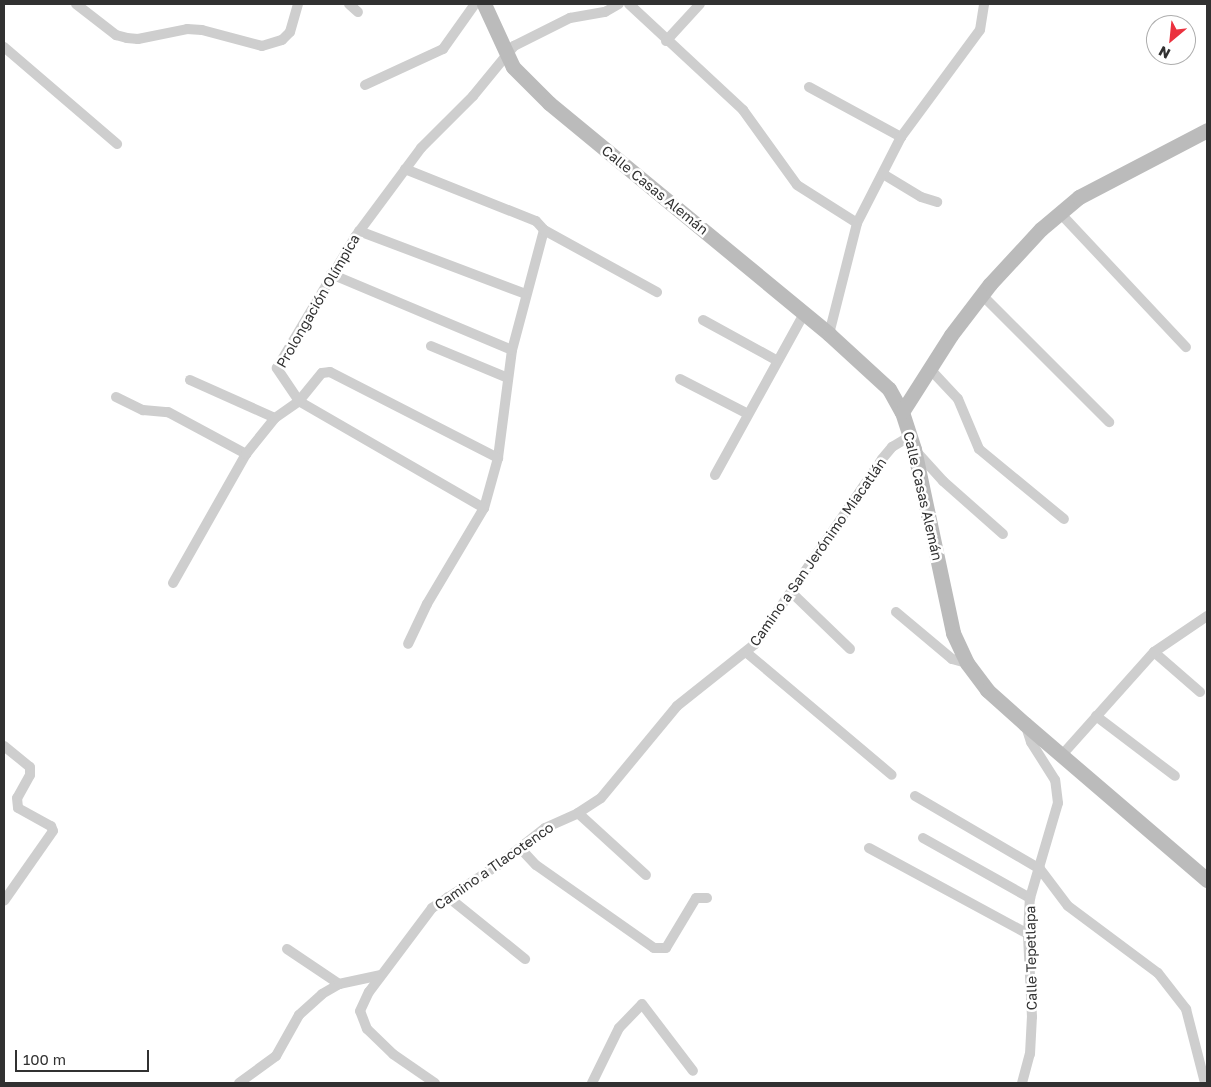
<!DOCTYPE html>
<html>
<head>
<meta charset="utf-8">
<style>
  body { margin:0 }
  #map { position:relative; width:1211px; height:1087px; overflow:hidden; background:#fff; font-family:"Golos Text",sans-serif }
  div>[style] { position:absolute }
  .street>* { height:10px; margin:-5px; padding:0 5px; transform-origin:5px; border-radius:5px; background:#cecece }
  .secondary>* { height:15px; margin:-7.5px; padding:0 7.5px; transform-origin:7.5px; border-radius:7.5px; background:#bbb }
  span { translate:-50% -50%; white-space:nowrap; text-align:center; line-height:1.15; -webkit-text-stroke:5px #fff; paint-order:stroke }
  .street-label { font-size:14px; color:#313131 }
  .frame { position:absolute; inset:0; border:5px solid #313131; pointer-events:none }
  .north { position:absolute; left:1146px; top:15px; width:50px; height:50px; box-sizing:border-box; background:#fff; border:1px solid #adadad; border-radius:50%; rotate:208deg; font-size:14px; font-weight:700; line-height:20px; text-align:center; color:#313131 }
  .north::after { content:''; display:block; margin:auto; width:18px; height:22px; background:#eb313e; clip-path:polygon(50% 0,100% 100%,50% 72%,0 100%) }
  .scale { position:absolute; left:15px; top:1050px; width:134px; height:22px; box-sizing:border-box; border:2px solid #313131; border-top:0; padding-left:6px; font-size:15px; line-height:18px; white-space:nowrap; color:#313131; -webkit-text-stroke:4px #fff; paint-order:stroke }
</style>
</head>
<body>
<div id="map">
  <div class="street">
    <i style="left:76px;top:4px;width:51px;rotate:37.8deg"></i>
    <i style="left:116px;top:35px;width:11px;rotate:15deg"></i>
    <i style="left:127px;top:38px;width:11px;rotate:5deg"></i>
    <i style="left:138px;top:39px;width:50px;rotate:-11.5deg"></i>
    <i style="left:187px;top:29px;width:15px;rotate:4deg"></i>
    <i style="left:202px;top:30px;width:62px;rotate:14.9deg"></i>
    <i style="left:262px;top:46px;width:21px;rotate:-17deg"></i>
    <i style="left:282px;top:40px;width:11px;rotate:-45deg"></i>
    <i style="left:290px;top:32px;width:29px;rotate:-74deg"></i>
    <i style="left:349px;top:4px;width:12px;rotate:42deg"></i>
    <i style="left:629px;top:4px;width:156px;rotate:42.9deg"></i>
    <i style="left:743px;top:110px;width:92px;rotate:54.2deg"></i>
    <i style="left:797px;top:185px;width:71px;rotate:32.3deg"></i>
    <i style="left:666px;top:41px;width:50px;rotate:-47.4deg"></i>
    <i style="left:4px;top:47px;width:149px;rotate:40.6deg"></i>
    <i style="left:365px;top:85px;width:86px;rotate:-24.8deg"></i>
    <i style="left:443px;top:49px;width:55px;rotate:-54.6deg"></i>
    <i style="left:809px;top:87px;width:105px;rotate:28.5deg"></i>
    <i style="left:405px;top:169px;width:141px;rotate:21.7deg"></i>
    <i style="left:536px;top:221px;width:12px;rotate:48deg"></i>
    <i style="left:544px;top:230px;width:124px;rotate:104.9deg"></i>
    <i style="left:512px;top:350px;width:109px;rotate:97.4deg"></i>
    <i style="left:498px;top:458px;width:52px;rotate:105.6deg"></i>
    <i style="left:484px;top:508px;width:112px;rotate:120.7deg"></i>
    <i style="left:427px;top:604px;width:44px;rotate:115.4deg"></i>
    <i style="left:883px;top:174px;width:44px;rotate:31.2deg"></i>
    <i style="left:921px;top:197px;width:17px;rotate:17deg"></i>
    <i style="left:1060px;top:213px;width:184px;rotate:46.8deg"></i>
    <i style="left:544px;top:230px;width:129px;rotate:28.8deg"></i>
    <i style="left:359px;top:231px;width:178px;rotate:20.7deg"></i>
    <i style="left:331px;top:274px;width:196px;rotate:22.8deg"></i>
    <i style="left:982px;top:295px;width:180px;rotate:45deg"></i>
    <i style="left:703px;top:320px;width:85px;rotate:28.7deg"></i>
    <i style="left:829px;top:334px;width:114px;rotate:-75.8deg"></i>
    <i style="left:857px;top:223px;width:97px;rotate:-62.9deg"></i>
    <i style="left:901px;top:137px;width:133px;rotate:-53.6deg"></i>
    <i style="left:980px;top:30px;width:26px;rotate:-81deg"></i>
    <i style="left:431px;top:346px;width:83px;rotate:22.6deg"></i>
    <i style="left:929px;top:368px;width:42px;rotate:46.9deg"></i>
    <i style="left:958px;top:399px;width:54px;rotate:67.2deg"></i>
    <i style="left:979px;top:449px;width:110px;rotate:39.5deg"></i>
    <i style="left:680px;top:379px;width:76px;rotate:27.2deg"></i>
    <i style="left:190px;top:380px;width:93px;rotate:24.1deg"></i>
    <i style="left:116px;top:397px;width:30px;rotate:26deg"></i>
    <i style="left:143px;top:410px;width:25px;rotate:5deg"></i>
    <i style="left:168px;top:412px;width:89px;rotate:28.3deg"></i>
    <i style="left:915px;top:450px;width:42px;rotate:47.9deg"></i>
    <i style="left:943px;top:481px;width:80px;rotate:41.5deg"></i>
    <i style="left:715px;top:475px;width:184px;rotate:-61.1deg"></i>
    <i style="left:484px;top:508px;width:214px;rotate:-150deg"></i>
    <i style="left:299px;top:401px;width:36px;rotate:-51deg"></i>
    <i style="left:322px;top:373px;width:8px;rotate:-7deg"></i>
    <i style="left:330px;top:372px;width:189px;rotate:27.1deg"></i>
    <i style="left:173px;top:583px;width:148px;rotate:-60.5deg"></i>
    <i style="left:246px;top:454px;width:46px;rotate:-51.1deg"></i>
    <i style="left:275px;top:418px;width:29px;rotate:-35deg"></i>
    <i style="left:299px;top:401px;width:40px;rotate:-124deg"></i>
    <i style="left:277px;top:368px;width:152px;rotate:-59.2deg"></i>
    <i style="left:355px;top:237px;width:111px;rotate:-53.4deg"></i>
    <i style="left:421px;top:148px;width:74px;rotate:-45deg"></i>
    <i style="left:473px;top:96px;width:65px;rotate:-50.6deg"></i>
    <i style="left:514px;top:46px;width:63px;rotate:-26.6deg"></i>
    <i style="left:570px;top:18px;width:36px;rotate:-10deg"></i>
    <i style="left:605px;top:12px;width:16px;rotate:-30deg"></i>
    <i style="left:791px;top:592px;width:82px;rotate:44deg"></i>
    <i style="left:896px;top:612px;width:73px;rotate:40deg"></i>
    <i style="left:952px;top:659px;width:16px;rotate:15deg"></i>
    <i style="left:1154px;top:652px;width:61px;rotate:41deg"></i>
    <i style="left:747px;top:653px;width:189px;rotate:40.1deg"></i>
    <i style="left:1096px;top:716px;width:99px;rotate:37.2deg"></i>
    <i style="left:4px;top:746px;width:33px;rotate:39deg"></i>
    <i style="left:30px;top:767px;width:8px;rotate:90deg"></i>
    <i style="left:30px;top:775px;width:26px;rotate:119deg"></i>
    <i style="left:17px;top:798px;width:10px;rotate:84deg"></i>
    <i style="left:18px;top:808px;width:38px;rotate:29deg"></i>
    <i style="left:51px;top:826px;width:5px;rotate:68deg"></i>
    <i style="left:53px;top:831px;width:85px;rotate:125deg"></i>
    <i style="left:1061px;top:756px;width:140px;rotate:-48.2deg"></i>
    <i style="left:1154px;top:652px;width:64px;rotate:-34.2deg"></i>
    <i style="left:915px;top:796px;width:145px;rotate:30.3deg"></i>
    <i style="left:1040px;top:869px;width:46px;rotate:52.9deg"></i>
    <i style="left:1068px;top:906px;width:112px;rotate:36.7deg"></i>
    <i style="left:1158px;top:973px;width:46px;rotate:52.1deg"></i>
    <i style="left:1186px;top:1009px;width:76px;rotate:75.6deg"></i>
    <i style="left:578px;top:813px;width:92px;rotate:42.4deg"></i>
    <i style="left:923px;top:838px;width:123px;rotate:29.3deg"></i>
    <i style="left:520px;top:848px;width:23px;rotate:47deg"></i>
    <i style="left:536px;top:865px;width:144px;rotate:35.1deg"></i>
    <i style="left:654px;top:948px;width:12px"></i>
    <i style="left:666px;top:948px;width:58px;rotate:-59deg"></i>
    <i style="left:696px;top:898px;width:11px"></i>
    <i style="left:869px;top:848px;width:181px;rotate:28.4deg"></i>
    <i style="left:448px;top:897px;width:99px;rotate:38.8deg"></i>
    <i style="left:287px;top:949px;width:63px;rotate:33.9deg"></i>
    <i style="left:239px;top:1083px;width:46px;rotate:-36.1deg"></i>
    <i style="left:276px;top:1056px;width:47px;rotate:-60.7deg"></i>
    <i style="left:299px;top:1015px;width:31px;rotate:-42deg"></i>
    <i style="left:322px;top:994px;width:20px;rotate:-30deg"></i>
    <i style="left:339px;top:984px;width:43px;rotate:-12.1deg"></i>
    <i style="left:435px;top:1083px;width:51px;rotate:-145.4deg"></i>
    <i style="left:393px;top:1054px;width:36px;rotate:-136deg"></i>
    <i style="left:367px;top:1029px;width:19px;rotate:-111deg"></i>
    <i style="left:360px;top:1011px;width:21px;rotate:-65deg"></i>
    <i style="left:369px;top:992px;width:105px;rotate:-53.1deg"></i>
    <i style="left:432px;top:908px;width:79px;rotate:-33.1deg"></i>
    <i style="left:498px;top:865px;width:60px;rotate:-38.2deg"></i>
    <i style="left:545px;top:828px;width:36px;rotate:-24deg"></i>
    <i style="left:578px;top:813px;width:27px;rotate:-33deg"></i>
    <i style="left:601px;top:798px;width:119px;rotate:-50.4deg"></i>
    <i style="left:677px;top:706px;width:100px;rotate:-38.5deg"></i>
    <i style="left:755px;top:644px;width:224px;rotate:-55.5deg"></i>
    <i style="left:882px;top:459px;width:16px;rotate:-50deg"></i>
    <i style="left:892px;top:447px;width:21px;rotate:-31deg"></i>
    <i style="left:592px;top:1083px;width:61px;rotate:-63.9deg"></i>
    <i style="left:619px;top:1028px;width:33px;rotate:-46deg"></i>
    <i style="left:642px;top:1004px;width:84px;rotate:52.7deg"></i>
    <i style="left:1022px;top:1083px;width:30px;rotate:-75deg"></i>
    <i style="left:1030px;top:1054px;width:37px;rotate:-87deg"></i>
    <i style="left:1032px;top:1017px;width:83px;rotate:-92.8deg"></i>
    <i style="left:1028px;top:934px;width:36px;rotate:-87deg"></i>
    <i style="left:1030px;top:898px;width:99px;rotate:-73.6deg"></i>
    <i style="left:1058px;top:803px;width:23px;rotate:-97deg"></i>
    <i style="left:1055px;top:780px;width:45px;rotate:-122.3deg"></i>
    <i style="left:1031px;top:742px;width:19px;rotate:-108deg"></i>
  </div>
  <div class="secondary">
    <i style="left:484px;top:4px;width:69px;rotate:65.3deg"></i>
    <i style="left:513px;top:67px;width:51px;rotate:45deg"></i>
    <i style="left:549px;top:103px;width:363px;rotate:39.5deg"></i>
    <i style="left:829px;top:334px;width:81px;rotate:42.5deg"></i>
    <i style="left:889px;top:389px;width:26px;rotate:61deg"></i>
    <i style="left:902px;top:412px;width:39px;rotate:72deg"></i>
    <i style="left:914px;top:449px;width:188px;rotate:78deg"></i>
    <i style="left:953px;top:633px;width:33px;rotate:65deg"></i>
    <i style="left:967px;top:663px;width:34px;rotate:53deg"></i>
    <i style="left:987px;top:690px;width:51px;rotate:41.8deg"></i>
    <i style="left:1025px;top:724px;width:240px;rotate:40.6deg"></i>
    <i style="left:902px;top:412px;width:91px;rotate:-57.5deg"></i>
    <i style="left:951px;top:335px;width:64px;rotate:-52.6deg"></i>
    <i style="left:990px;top:284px;width:75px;rotate:-47.2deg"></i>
    <i style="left:1041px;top:229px;width:50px;rotate:-40.1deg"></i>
    <i style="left:1079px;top:197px;width:144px;rotate:-27.6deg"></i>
  </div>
  <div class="street-label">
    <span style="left:655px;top:190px;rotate:39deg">Calle Casas Alemán</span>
    <span style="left:318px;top:301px;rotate:-60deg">Prolongación Olímpica</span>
    <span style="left:923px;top:496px;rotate:77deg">Calle Casas Alemán</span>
    <span style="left:818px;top:552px;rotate:-55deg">Camino a San Jerónimo Miacatlán</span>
    <span style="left:494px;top:866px;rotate:-35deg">Camino a Tlacotenco</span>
    <span style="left:1031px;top:958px;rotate:-91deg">Calle Tepetlapa</span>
  </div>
  <div class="frame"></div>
  <div class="north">N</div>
  <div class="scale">100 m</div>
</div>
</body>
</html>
